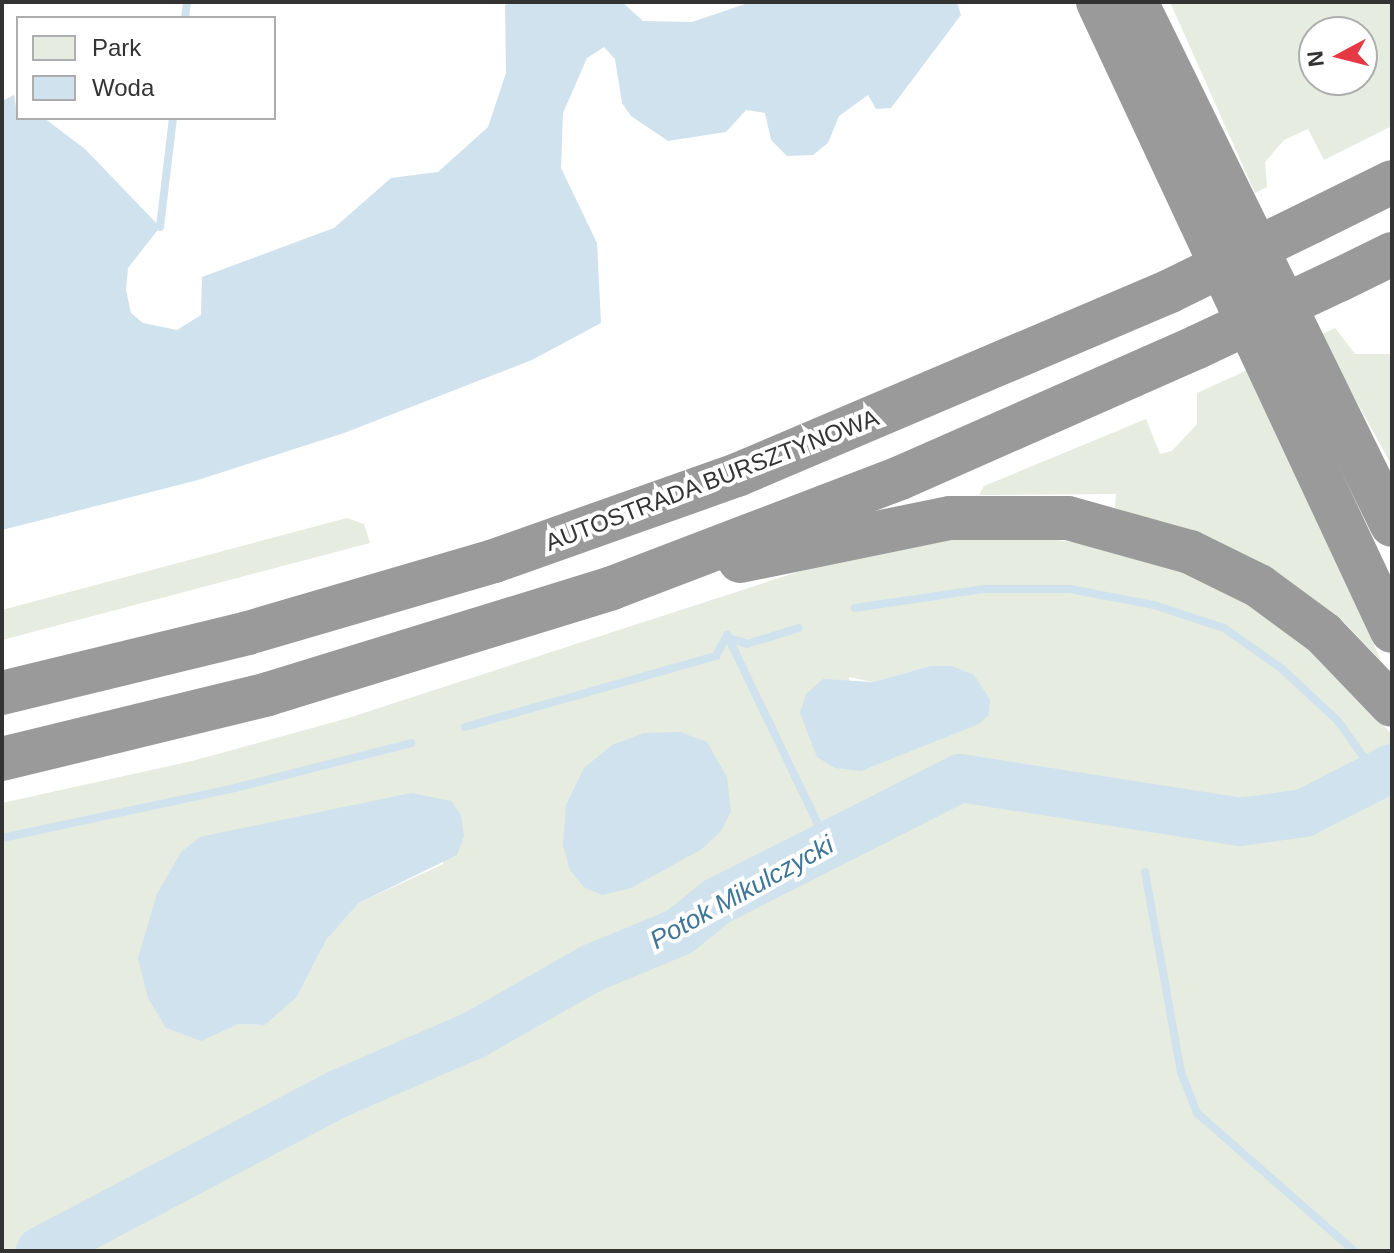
<!DOCTYPE html>
<html>
<head>
<meta charset="utf-8">
<style>
  body { margin:0 }
  #map { position:relative; width:1394px; height:1253px; overflow:hidden; background:#fff; font-family:Arial,sans-serif }
  div>[style] { position:absolute }
  .green>* { inset:0; background:#e6ecdf }
  .water>* { inset:0; background:#cfe2ee }
  .stream>* { height:8px; margin:-4px; padding:0 4px; transform-origin:4px; border-radius:4px; background:#cfe2ee }
  .river>* { height:48px; margin:-24px; padding:0 24px; transform-origin:24px; border-radius:24px; background:#cfe2ee }
  .motorway>* { height:44px; margin:-22px; padding:0 22px; transform-origin:22px; border-radius:22px; background:#9a9a9a }
  .motorway-bridge>* { height:44px; margin:-22px; padding:0 22px; transform-origin:22px; border-radius:22px; background:#9a9a9a }
  span { translate:-50% -50%; white-space:nowrap; text-align:center; line-height:1.15; -webkit-text-stroke:8px #fff; paint-order:stroke }
  .street-label { font-size:24px; color:#333 }
  .water-label { font-size:26px; color:#3f7597; font-style:italic }
  .frame { position:absolute; inset:0; border:4px solid #333; pointer-events:none }
  .legend { position:absolute; left:16px; top:16px; width:260px; height:104px; box-sizing:border-box; background:#fff; border:2px solid #adadad; margin:0; padding:10px 14px; list-style:none; font-size:24px; color:#333 }
  .legend li { display:flex; align-items:center; gap:16px; height:40px }
  .legend b { width:40px; border:2px solid #adadad }
  .north { position:absolute; left:1298px; top:16px; width:80px; height:80px; box-sizing:border-box; background:#fff; border:2px solid #adadad; border-radius:50%; rotate:263deg; font-size:22px; font-weight:700; line-height:32px; text-align:center; color:#333 }
  .north::after { content:''; display:block; margin:auto; width:28px; height:36px; background:#e63946; clip-path:polygon(50% 0,100% 100%,50% 72%,0 100%) }
</style>
</head>
<body>
<div id="map">
  <div class="green">
    <i style="clip-path:polygon(evenodd,1170px 2px,1392px 2px,1392px 126px,1324px 160px,1308px 129px,1284px 140px,1265px 162px,1267px 187px,1255px 193px,1170px 2px,1314px 32px,1362px 32px,1362px 80px,1314px 80px,1314px 32px)"></i>
    <i style="clip-path:polygon(1335px 328px,1355px 354px,1392px 354px,1392px 466px,1320px 335px)"></i>
    <i style="clip-path:polygon(1252px 368px,1299px 471px,1381px 661px,1340px 618px,1199px 534px,1115px 508px,1116px 494px,979px 495px,984px 486px,1146px 419px,1160px 454px,1172px 451px,1197px 424px,1197px 393px)"></i>
    <i style="clip-path:polygon(347px 518px,364px 524px,370px 543px,2px 640px,2px 610px)"></i>
    <i style="clip-path:polygon(evenodd,1020px 535px,1102px 546px,1192px 574px,1288px 628px,1392px 734px,1392px 1251px,2px 1251px,2px 803px,192px 761px,345px 719px,847px 556px,940px 538px,1020px 535px,930px 666px,861px 771px,849px 677px,873px 682px,930px 666px,1020px 535px,451px 801px,443px 864px,359px 903px,327px 939px,296px 998px,265px 1025px,238px 1024px,451px 801px)"></i>
  </div>
  <div class="water">
    <i style="clip-path:polygon(510px 2px,622px 2px,643px 21px,692px 22px,751px 2px,957px 2px,961px 15px,891px 108px,876px 109px,868px 95px,839px 116px,828px 143px,813px 155px,787px 156px,771px 140px,765px 113px,746px 110px,726px 132px,668px 141px,631px 116px,622px 103px,615px 59px,604px 47px,587px 58px,563px 113px,561px 168px,597px 243px,601px 323px,532px 360px,344px 433px,198px 480px,2px 530px,2px 101px,14px 95px,18px 118px,44px 118px,85px 149px,160px 227px,128px 268px,126px 290px,131px 313px,143px 323px,177px 330px,201px 315px,202px 277px,334px 228px,391px 178px,438px 172px,488px 127px,506px 73px,505px 5px)"></i>
    <i style="clip-path:polygon(930px 666px,952px 666px,974px 675px,990px 699px,989px 715px,979px 724px,861px 771px,835px 768px,817px 757px,800px 713px,806px 694px,823px 679px,873px 682px)"></i>
    <i style="clip-path:polygon(680px 732px,707px 742px,727px 777px,731px 812px,721px 831px,702px 849px,631px 888px,602px 895px,584px 887px,570px 870px,563px 845px,566px 805px,584px 768px,612px 745px,644px 733px)"></i>
    <i style="clip-path:polygon(411px 793px,451px 801px,461px 815px,464px 836px,457px 855px,359px 903px,327px 939px,296px 998px,265px 1025px,238px 1024px,201px 1041px,166px 1028px,148px 998px,138px 958px,157px 894px,181px 852px,200px 837px)"></i>
  </div>
  <div class="stream">
    <i style="left:185px;top:18px;width:16px;rotate:-83deg"></i>
    <i style="left:160px;top:227px;width:110px;rotate:-83.2deg"></i>
    <i style="left:855px;top:608px;width:129px;rotate:-8.4deg"></i>
    <i style="left:983px;top:589px;width:87px"></i>
    <i style="left:1070px;top:589px;width:86px;rotate:10.8deg"></i>
    <i style="left:1154px;top:605px;width:74px;rotate:18.2deg"></i>
    <i style="left:1224px;top:628px;width:70px;rotate:35.1deg"></i>
    <i style="left:1281px;top:668px;width:78px;rotate:42.9deg"></i>
    <i style="left:1338px;top:721px;width:67px;rotate:54.7deg"></i>
    <i style="left:727px;top:635px;width:233px;rotate:64.3deg"></i>
    <i style="left:729px;top:638px;width:19px;rotate:18deg"></i>
    <i style="left:747px;top:644px;width:54px;rotate:-17.1deg"></i>
    <i style="left:465px;top:727px;width:261px;rotate:-15.8deg"></i>
    <i style="left:716px;top:656px;width:24px;rotate:-62deg"></i>
    <i style="left:2px;top:838px;width:238px;rotate:-12.1deg"></i>
    <i style="left:235px;top:788px;width:182px;rotate:-14.3deg"></i>
    <i style="left:1145px;top:872px;width:203px;rotate:79.8deg"></i>
    <i style="left:1181px;top:1072px;width:44px;rotate:68.7deg"></i>
    <i style="left:1197px;top:1113px;width:209px;rotate:41.3deg"></i>
  </div>
  <div class="river">
    <i style="left:40px;top:1251px;width:339px;rotate:-27.8deg"></i>
    <i style="left:340px;top:1093px;width:146px;rotate:-23.4deg"></i>
    <i style="left:474px;top:1035px;width:136px;rotate:-29.6deg"></i>
    <i style="left:592px;top:968px;width:94px;rotate:-22.5deg"></i>
    <i style="left:679px;top:932px;width:48px;rotate:-39deg"></i>
    <i style="left:716px;top:902px;width:274px;rotate:-26.9deg"></i>
    <i style="left:960px;top:778px;width:283px;rotate:8.9deg"></i>
    <i style="left:1240px;top:822px;width:65px;rotate:-8deg"></i>
    <i style="left:1304px;top:813px;width:99px;rotate:-27.1deg"></i>
  </div>
  <div class="motorway">
    <i style="left:1098px;top:2px;width:694px;rotate:64.95deg"></i>
    <i style="left:1136px;top:2px;width:582px;rotate:63.92deg"></i>
    <i style="left:1311px;top:222px;width:90px;rotate:-26.3deg"></i>
    <i style="left:1339px;top:280px;width:59px;rotate:-26.1deg"></i>
    <i style="left:740px;top:561px;width:214px;rotate:-11.6deg"></i>
    <i style="left:950px;top:518px;width:118px"></i>
    <i style="left:1068px;top:518px;width:127px;rotate:15.6deg"></i>
    <i style="left:1190px;top:552px;width:77px;rotate:26.2deg"></i>
    <i style="left:1259px;top:586px;width:81px;rotate:36.4deg"></i>
    <i style="left:1324px;top:634px;width:98px;rotate:46.2deg"></i>
    <i style="left:2px;top:693px;width:253px;rotate:-13.7deg"></i>
    <i style="left:248px;top:633px;width:256px;rotate:-16.3deg"></i>
    <i style="left:494px;top:561px;width:258px;rotate:-19.5deg"></i>
    <i style="left:737px;top:475px;width:470px;rotate:-23deg"></i>
    <i style="left:2px;top:759px;width:274px;rotate:-13.7deg"></i>
    <i style="left:268px;top:694px;width:360px;rotate:-17.1deg"></i>
    <i style="left:612px;top:588px;width:308px;rotate:-20.9deg"></i>
    <i style="left:900px;top:478px;width:325px;rotate:-23.8deg"></i>
  </div>
  <div class="motorway-bridge">
    <i style="left:1170px;top:291px;width:157px;rotate:-26.1deg"></i>
    <i style="left:1197px;top:347px;width:157px;rotate:-25.3deg"></i>
  </div>
  <div class="street-label">
    <span style="left:712px;top:480px;rotate:-21deg">AUTOSTRADA BURSZTYNOWA</span>
  </div>
  <div class="water-label">
    <span style="left:742px;top:893px;rotate:-29deg">Potok Mikulczycki</span>
  </div>
  <div class="frame"></div>
  <ul class="legend">
  <li><b style="height:22px;background:#e6ecdf"></b>Park</li>
  <li><b style="height:22px;background:#cfe2ee"></b>Woda</li>
  </ul>
  <div class="north">N</div>
</div>
</body>
</html>
